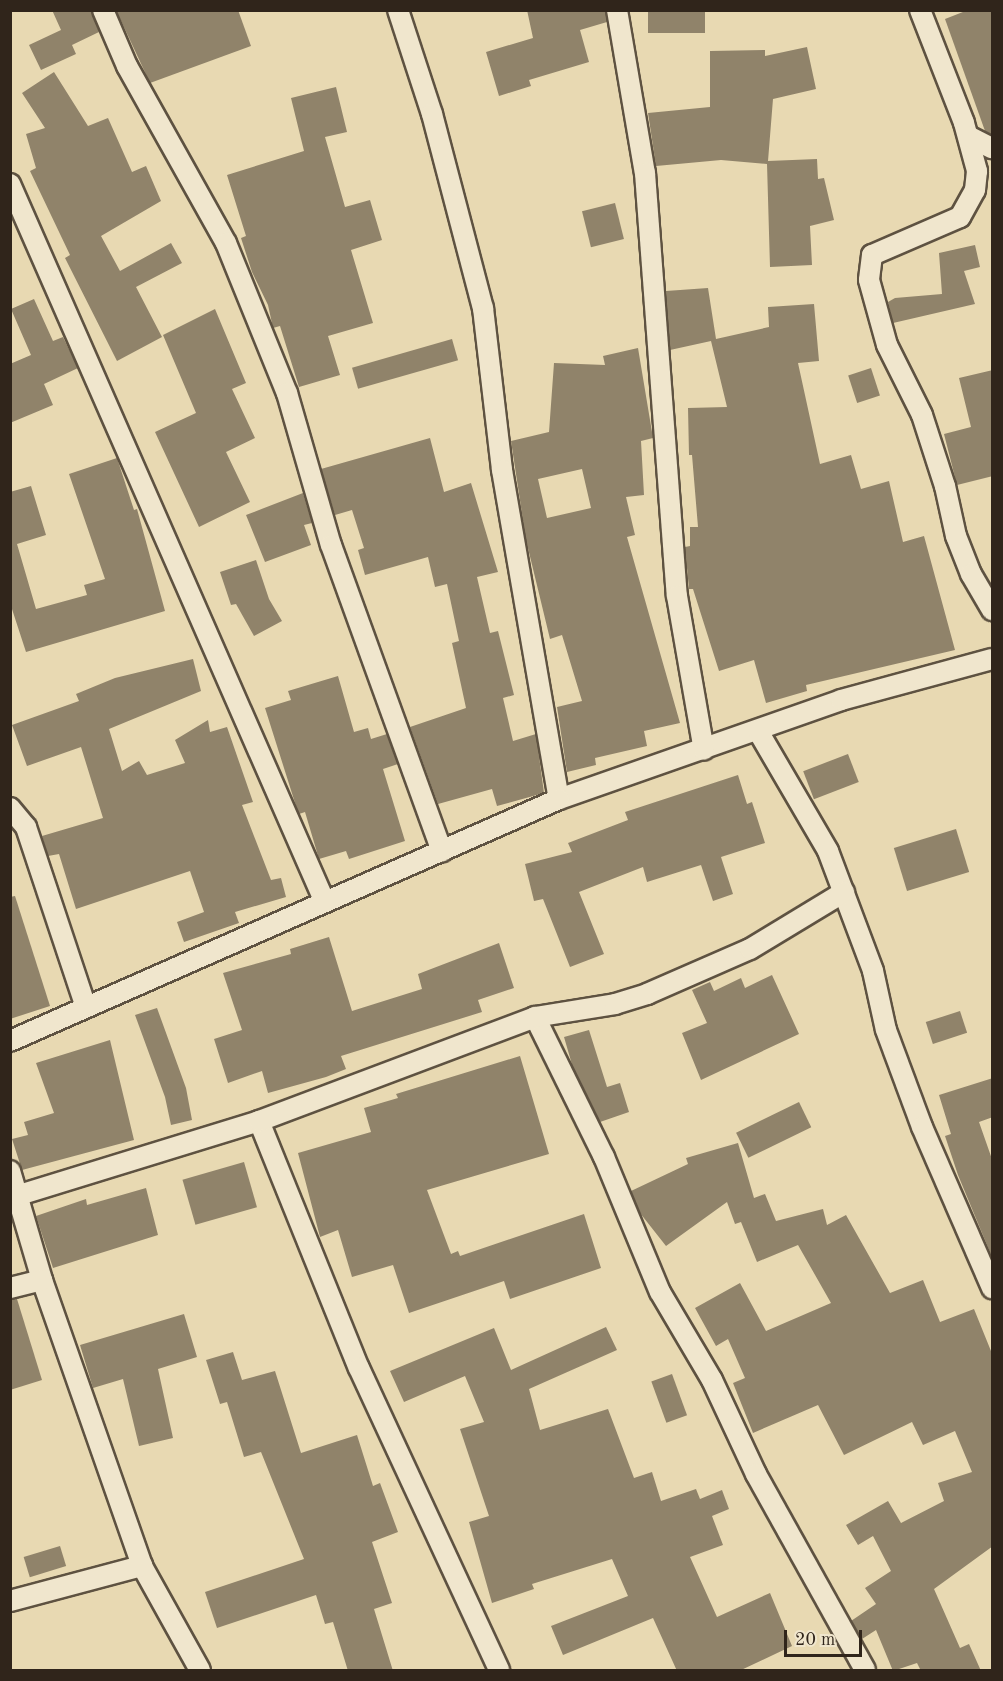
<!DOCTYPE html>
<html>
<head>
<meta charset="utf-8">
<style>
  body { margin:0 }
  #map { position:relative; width:1003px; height:1681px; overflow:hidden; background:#e8d9b2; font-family:"Old Standard TT",serif }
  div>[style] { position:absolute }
  .building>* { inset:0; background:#90836a; transform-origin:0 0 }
  .roads { filter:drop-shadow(2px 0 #5e5241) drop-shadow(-2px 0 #5e5241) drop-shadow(0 2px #5e5241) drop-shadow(0 -2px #5e5241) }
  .street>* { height:20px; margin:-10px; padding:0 10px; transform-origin:10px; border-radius:10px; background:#f0e6cd }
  span { translate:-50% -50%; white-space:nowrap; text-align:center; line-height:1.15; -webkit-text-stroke:4.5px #f0e6cd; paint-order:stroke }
  .frame { position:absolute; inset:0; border:12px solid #30251b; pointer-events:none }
  .scale { position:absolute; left:784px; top:1630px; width:78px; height:27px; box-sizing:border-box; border:3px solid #30251b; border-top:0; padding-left:8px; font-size:18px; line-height:21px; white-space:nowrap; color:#30251b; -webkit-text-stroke:4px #f0e6cd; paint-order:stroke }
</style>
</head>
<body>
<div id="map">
  <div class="building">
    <i style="clip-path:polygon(52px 10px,91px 10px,99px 32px,72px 45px,76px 54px,41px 70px,29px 45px,61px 30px)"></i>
    <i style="clip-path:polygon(116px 10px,238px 10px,251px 46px,150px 83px)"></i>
    <i style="clip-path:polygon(527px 10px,605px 10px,607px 22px,580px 30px,589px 62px,529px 80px,531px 86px,499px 96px,486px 52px,533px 38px)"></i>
    <i style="left:648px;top:10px;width:57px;height:23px"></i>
    <i style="clip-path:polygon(968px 10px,993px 10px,993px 135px,985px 131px,945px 19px)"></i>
    <i style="clip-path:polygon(807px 47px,816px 89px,773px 99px,768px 161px,817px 159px,818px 179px,824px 178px,834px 220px,810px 226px,812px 265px,770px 267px,767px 164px,721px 160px,656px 166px,648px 113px,710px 107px,710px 51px,765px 50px,765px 56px)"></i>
    <i style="clip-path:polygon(54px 72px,88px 126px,108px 118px,132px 172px,146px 166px,161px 201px,101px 236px,120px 271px,171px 243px,182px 263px,136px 287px,162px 337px,117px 361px,65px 258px,70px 255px,30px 171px,36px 168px,26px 134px,45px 128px,22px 93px)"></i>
    <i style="clip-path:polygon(336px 87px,347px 132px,325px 137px,345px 207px,370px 200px,382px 240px,351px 250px,373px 323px,328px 336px,340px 375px,299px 387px,280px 326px,273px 328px,268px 305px,252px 272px,241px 238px,246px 236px,227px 175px,304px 151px,291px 98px)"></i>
    <i style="left:615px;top:203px;width:37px;height:34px;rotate:76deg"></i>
    <i style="clip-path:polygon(975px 245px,980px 267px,964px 271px,975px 304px,893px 323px,888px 302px,895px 298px,942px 294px,939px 253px)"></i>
    <i style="clip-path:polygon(708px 288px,716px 339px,769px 327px,768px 307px,814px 304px,819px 361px,798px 363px,820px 464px,851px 455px,861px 489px,889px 481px,903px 542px,924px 536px,955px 650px,806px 685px,807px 691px,766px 703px,754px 660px,719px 671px,693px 589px,689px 589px,685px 547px,690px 546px,690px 527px,698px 527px,692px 455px,689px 455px,688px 408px,727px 407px,711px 341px,670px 350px,666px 291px)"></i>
    <i style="clip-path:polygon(34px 299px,53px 341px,63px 337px,78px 368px,44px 384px,53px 405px,10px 423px,10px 364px,31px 355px,11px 309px)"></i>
    <i style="clip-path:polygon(215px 309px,246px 383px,232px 389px,255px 438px,226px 452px,250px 502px,199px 527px,155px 432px,196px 413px,163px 335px)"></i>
    <i style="left:452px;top:339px;width:22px;height:104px;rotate:74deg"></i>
    <i style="clip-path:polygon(evenodd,638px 348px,653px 438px,641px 441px,644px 495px,626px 497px,635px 535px,627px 537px,680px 723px,644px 731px,647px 746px,595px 758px,596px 765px,567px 772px,557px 707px,582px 701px,562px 635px,550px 639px,526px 540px,511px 441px,549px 432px,554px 363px,605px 365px,603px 356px,638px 348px,582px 469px,591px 508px,547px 518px,538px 479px,582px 469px)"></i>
    <i style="left:871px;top:368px;width:29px;height:24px;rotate:72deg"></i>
    <i style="clip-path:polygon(993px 370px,993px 476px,957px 485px,944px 434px,971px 427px,959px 378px)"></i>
    <i style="clip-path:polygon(430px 438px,444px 492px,471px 483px,498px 572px,477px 577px,490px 633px,498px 631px,514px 695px,503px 698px,513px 741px,536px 734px,544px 793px,497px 806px,492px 789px,438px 804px,410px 727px,466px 708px,452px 643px,459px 641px,447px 584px,435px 587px,428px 557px,365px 575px,358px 550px,364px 548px,352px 510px,335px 515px,321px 469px)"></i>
    <i style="clip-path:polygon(117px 458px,134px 510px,137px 509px,165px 611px,26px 652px,10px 603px,10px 492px,31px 486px,46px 535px,17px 544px,36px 609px,87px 595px,84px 585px,105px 579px,69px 474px)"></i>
    <i style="clip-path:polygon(303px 493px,312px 523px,304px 525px,311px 545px,265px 562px,246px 515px)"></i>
    <i style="clip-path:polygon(256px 560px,269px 599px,282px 621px,254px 636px,236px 604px,231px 605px,220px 572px)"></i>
    <i style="clip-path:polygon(193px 659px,201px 691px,109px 729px,122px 771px,139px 761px,147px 775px,185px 763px,175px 740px,208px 720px,210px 732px,227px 727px,253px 802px,242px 805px,271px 880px,281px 878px,286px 897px,235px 912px,239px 923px,184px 942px,177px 922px,204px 912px,190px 871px,76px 909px,59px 854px,48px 856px,42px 836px,103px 818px,81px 747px,27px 766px,12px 725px,79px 701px,76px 694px,115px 678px)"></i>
    <i style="clip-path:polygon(338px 676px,354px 732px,368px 728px,371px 739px,387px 734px,398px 764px,383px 769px,405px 841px,349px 859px,346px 851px,319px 859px,305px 812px,299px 814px,296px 806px,265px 708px,291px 700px,288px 691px)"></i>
    <i style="left:848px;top:754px;width:30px;height:48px;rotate:69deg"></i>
    <i style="clip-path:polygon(738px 775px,747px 804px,752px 802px,765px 843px,721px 857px,733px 894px,713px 901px,701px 865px,647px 882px,643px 867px,579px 892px,604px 954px,570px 967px,543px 899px,534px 901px,525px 864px,572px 852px,568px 843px,628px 820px,625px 812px)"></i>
    <i style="left:956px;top:829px;width:45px;height:65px;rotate:73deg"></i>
    <i style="clip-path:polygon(15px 896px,50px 1006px,10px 1019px,10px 897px)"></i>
    <i style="clip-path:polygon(329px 937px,352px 1011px,422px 989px,418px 974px,499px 943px,514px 988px,478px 1000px,482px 1012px,341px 1056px,346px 1069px,326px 1077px,268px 1093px,262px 1071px,228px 1083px,214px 1039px,242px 1030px,223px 973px,291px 954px,290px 949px)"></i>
    <i style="clip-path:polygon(772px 975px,799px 1034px,701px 1080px,682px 1033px,707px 1023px,692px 990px,710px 982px,714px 991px,741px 978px,745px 988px)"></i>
    <i style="clip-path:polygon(157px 1008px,186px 1088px,192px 1120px,171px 1125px,165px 1097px,135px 1015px)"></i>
    <i style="left:960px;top:1011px;width:23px;height:36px;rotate:72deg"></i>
    <i style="clip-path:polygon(589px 1030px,607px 1087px,620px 1083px,629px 1112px,600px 1122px,573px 1068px,564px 1037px)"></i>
    <i style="clip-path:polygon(110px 1040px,134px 1140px,22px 1170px,12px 1139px,28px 1135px,24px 1122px,54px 1113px,36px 1063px)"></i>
    <i style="clip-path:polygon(520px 1056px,549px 1154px,427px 1190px,451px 1254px,458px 1251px,460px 1256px,584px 1214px,601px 1268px,510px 1299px,504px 1281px,409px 1313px,393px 1265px,352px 1277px,338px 1230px,320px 1237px,298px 1153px,371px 1132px,364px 1108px,398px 1098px,396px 1094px)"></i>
    <i style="clip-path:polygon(993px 1078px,993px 1117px,979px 1122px,993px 1162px,992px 1257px,958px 1175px,945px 1136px,951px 1134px,939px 1095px)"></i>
    <i style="left:799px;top:1102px;width:28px;height:70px;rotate:64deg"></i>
    <i style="clip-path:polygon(738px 1143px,754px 1198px,765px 1194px,776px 1221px,823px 1209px,827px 1225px,846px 1215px,890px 1293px,923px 1280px,940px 1322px,974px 1309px,993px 1356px,993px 1546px,934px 1589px,960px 1648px,969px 1644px,981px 1671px,921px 1671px,917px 1663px,893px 1671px,876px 1630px,862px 1639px,851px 1621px,876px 1604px,865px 1588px,891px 1571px,873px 1536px,858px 1545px,846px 1525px,888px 1501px,901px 1523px,944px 1501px,938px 1483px,972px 1472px,955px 1431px,923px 1445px,912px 1422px,844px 1455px,818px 1405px,753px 1433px,733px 1383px,745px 1378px,728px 1339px,716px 1346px,695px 1308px,740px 1283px,766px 1331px,831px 1303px,798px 1245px,757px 1262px,741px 1222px,735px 1224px,727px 1202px,666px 1246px,640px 1213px,631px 1191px,688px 1164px,686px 1158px)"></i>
    <i style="left:244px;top:1162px;width:47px;height:64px;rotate:74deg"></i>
    <i style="clip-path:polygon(146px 1188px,158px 1235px,53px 1268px,36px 1216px,86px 1199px,87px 1205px)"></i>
    <i style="clip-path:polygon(17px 1299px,42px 1380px,10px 1390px,10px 1300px)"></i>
    <i style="clip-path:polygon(184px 1314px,197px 1357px,158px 1369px,173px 1438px,139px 1446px,123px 1379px,93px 1388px,80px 1345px)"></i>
    <i style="clip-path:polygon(606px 1327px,617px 1350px,529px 1389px,540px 1430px,608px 1409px,634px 1478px,652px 1472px,661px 1501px,696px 1489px,700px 1499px,722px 1490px,729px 1509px,712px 1516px,723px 1545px,690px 1557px,717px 1617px,770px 1593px,792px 1646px,739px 1671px,677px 1671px,653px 1618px,563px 1655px,551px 1626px,628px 1596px,612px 1559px,532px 1584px,534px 1589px,492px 1603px,469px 1522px,489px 1516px,460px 1429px,484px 1422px,465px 1376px,404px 1402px,390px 1371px,494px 1328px,511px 1370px)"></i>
    <i style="clip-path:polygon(233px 1352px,242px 1380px,275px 1371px,301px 1453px,357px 1435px,373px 1486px,380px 1483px,398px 1532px,372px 1542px,392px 1603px,374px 1609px,393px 1671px,348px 1671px,333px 1622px,325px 1624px,316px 1595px,217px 1628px,205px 1592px,304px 1559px,261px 1452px,244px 1457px,227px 1402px,220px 1404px,206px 1360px)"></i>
    <i style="left:672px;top:1374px;width:44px;height:22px;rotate:70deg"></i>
    <i style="left:60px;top:1546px;width:21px;height:38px;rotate:73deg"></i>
  </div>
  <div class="roads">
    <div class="street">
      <i style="left:103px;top:10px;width:61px;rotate:66.8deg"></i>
      <i style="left:127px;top:66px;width:203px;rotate:60.8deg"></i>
      <i style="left:226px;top:243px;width:162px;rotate:67.9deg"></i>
      <i style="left:287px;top:393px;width:158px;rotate:73.9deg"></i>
      <i style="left:331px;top:545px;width:326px;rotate:70.1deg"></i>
      <i style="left:398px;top:10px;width:109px;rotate:71.9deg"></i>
      <i style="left:432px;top:114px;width:201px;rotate:75.3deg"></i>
      <i style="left:483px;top:308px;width:163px;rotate:83.3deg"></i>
      <i style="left:502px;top:470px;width:334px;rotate:80.2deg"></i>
      <i style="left:559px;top:799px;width:299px;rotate:-19.3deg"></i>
      <i style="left:841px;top:700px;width:156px;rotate:-15.2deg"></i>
      <i style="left:617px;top:10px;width:165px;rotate:80.3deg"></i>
      <i style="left:645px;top:173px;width:424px;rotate:85.7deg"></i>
      <i style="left:677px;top:596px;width:156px;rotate:80.1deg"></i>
      <i style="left:920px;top:10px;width:121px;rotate:68.7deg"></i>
      <i style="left:964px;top:123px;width:50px;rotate:74.8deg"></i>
      <i style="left:977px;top:171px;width:19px;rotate:96deg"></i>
      <i style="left:975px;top:190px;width:31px;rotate:119deg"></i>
      <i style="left:960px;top:217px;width:96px;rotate:156.6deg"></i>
      <i style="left:872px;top:255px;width:25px;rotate:97deg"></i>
      <i style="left:869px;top:280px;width:67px;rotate:74.5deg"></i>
      <i style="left:887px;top:345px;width:78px;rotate:63.4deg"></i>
      <i style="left:922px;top:415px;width:75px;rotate:72.1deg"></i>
      <i style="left:945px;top:486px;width:51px;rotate:77.6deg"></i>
      <i style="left:956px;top:536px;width:41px;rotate:68.5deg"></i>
      <i style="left:971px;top:574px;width:42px;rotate:59.7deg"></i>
      <i style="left:968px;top:136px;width:27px;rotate:27deg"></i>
      <i style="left:10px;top:184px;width:782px;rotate:66.32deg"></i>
      <i style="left:758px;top:731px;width:139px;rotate:59.7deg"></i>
      <i style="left:828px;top:851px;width:128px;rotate:69.4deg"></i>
      <i style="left:873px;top:971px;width:60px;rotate:77.6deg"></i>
      <i style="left:886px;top:1030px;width:103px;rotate:69.6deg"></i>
      <i style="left:922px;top:1127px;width:176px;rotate:66.5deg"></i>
      <i style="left:10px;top:808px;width:25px;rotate:50deg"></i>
      <i style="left:26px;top:827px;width:190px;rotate:71.6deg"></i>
      <i style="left:535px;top:1017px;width:156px;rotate:63.8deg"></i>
      <i style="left:604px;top:1157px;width:146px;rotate:67.5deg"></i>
      <i style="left:660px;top:1292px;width:102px;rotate:59.4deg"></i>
      <i style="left:712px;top:1380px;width:104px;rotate:64.9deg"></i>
      <i style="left:756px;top:1474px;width:224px;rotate:60.9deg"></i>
      <i style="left:10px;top:1041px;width:600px;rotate:-23.79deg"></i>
      <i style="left:259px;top:1121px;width:266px;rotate:68deg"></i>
      <i style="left:359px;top:1368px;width:333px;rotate:65.1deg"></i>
      <i style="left:10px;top:1171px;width:114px;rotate:73.6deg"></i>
      <i style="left:42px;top:1280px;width:303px;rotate:70.7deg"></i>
      <i style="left:142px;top:1566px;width:119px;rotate:60.9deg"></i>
      <i style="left:19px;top:1195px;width:251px;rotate:-17.1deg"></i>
      <i style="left:259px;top:1121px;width:295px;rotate:-20.6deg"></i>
      <i style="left:535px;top:1017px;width:81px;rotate:-9.2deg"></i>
      <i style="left:615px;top:1004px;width:34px;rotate:-17deg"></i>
      <i style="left:647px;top:994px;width:112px;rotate:-23.6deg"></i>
      <i style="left:750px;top:949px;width:110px;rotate:-31.2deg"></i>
      <i style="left:10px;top:1288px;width:33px;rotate:-14deg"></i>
      <i style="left:10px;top:1601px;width:137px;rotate:-14.9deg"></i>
    </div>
  </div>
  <div class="frame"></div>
  <div class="scale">20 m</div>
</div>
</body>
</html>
